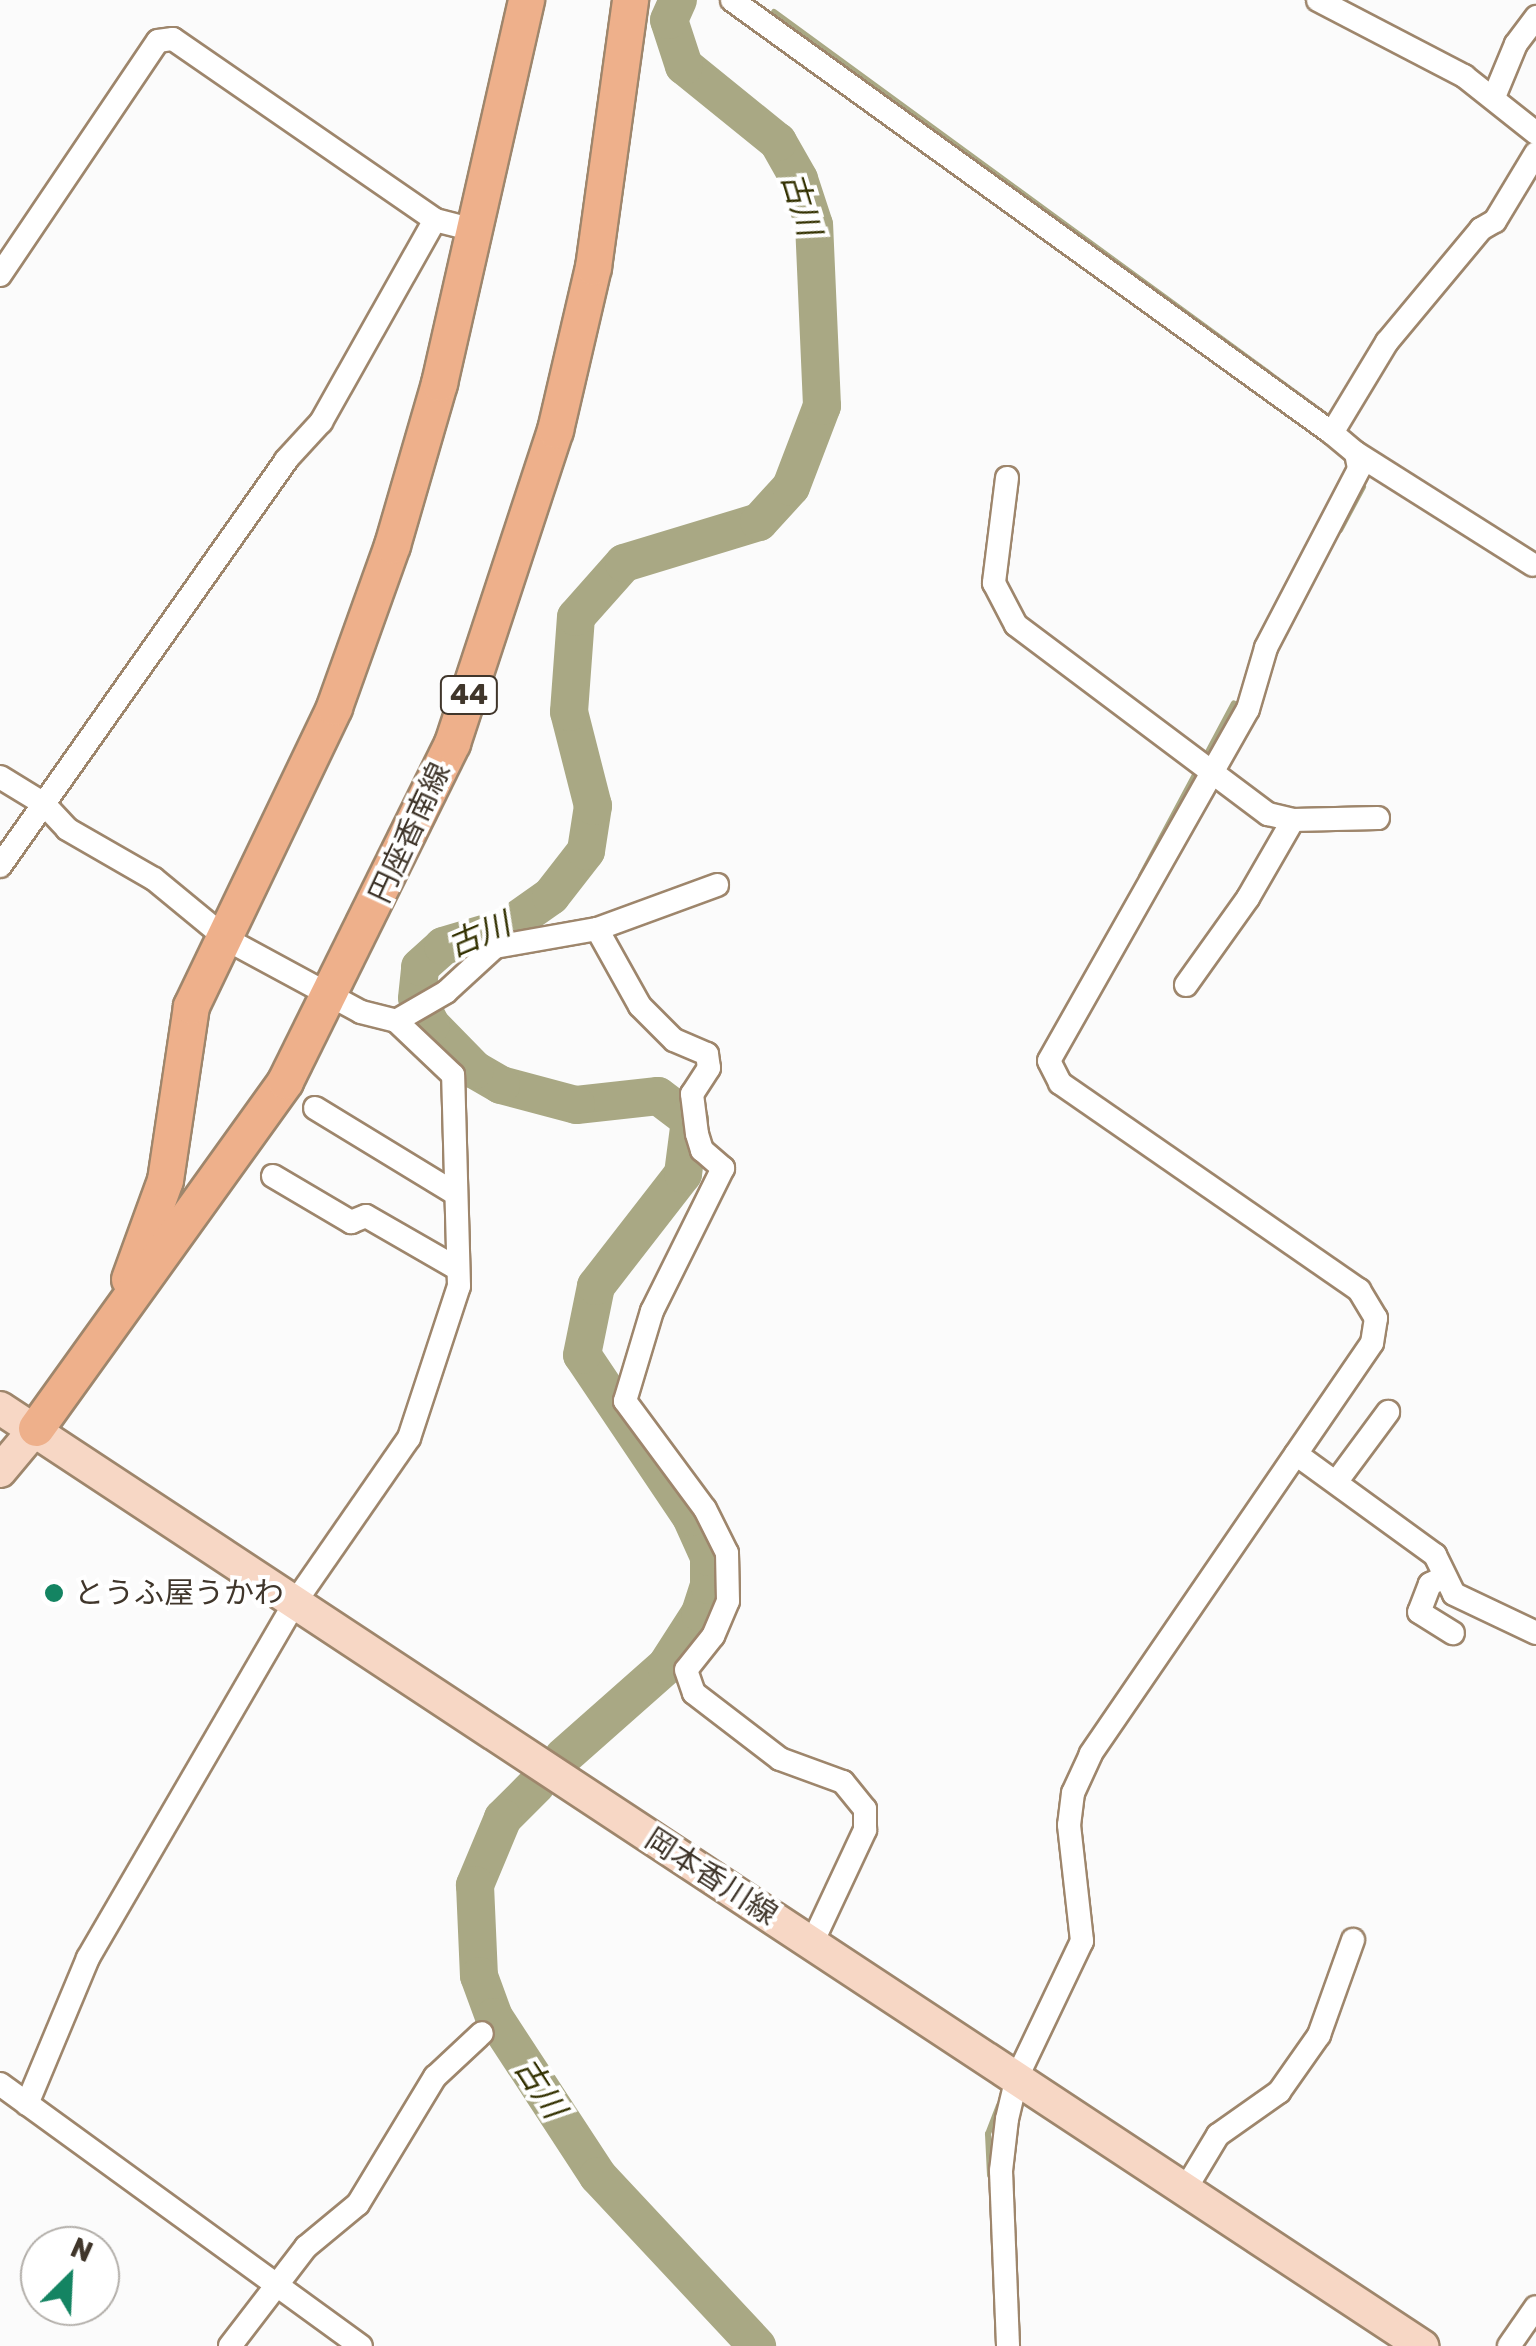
<!DOCTYPE html>
<html>
<head>
<meta charset="utf-8">
<style>
  body { margin:0 }
  #map { position:relative; width:1536px; height:2346px; overflow:hidden; background:#fbfbfb; font-family:Rubik,"Noto Sans JP",sans-serif }
  div>[style] { position:absolute }
  .stream>* { height:6px; margin:-3px; padding:0 3px; transform-origin:3px; border-radius:3px; background:#a9a884 }
  .river>* { height:38px; margin:-19px; padding:0 19px; transform-origin:19px; border-radius:19px; background:#a9a884 }
  .roads { filter:drop-shadow(2px 0 #9e866c) drop-shadow(-2px 0 #9e866c) drop-shadow(0 2px #9e866c) drop-shadow(0 -2px #9e866c) }
  .street>* { height:22px; margin:-11px; padding:0 11px; transform-origin:11px; border-radius:11px; background:#fff }
  .secondary>* { height:32px; margin:-16px; padding:0 16px; transform-origin:16px; border-radius:16px; background:#f7d7c5 }
  .primary>* { height:35px; margin:-17.5px; padding:0 17.5px; transform-origin:17.5px; border-radius:17.5px; background:#eeb08b }
  .dots>* { width:28px; height:28px; translate:-50% -50%; box-sizing:border-box; border:5px solid #fff; border-radius:50% }
  span { translate:-50% -50%; white-space:nowrap; text-align:center; line-height:1.15; -webkit-text-stroke:8px #fff; paint-order:stroke }
  .shield-label span { padding:2px 8px; background:#fff; border:2px solid; border-radius:8px; -webkit-text-stroke-width:0 }
  .shield-label { font-size:28px; color:#40362b; font-weight:700 }
  .street-label { font-size:30px; color:#40362b }
  .poi-label { font-size:30px; color:#40362b }
  .left { translate:0 -50%; text-align:left }
  .water-label { font-size:32px; color:#343202; font-style:italic }
  .north { position:absolute; left:20px; top:2226px; width:100px; height:100px; box-sizing:border-box; background:#fff; border:2px solid #b3afaa; border-radius:50%; rotate:24deg; font-size:28px; font-weight:700; line-height:40px; text-align:center; color:#40362b }
  .north::after { content:''; display:block; margin:auto; width:35px; height:45px; background:#148462; clip-path:polygon(50% 0,100% 100%,50% 72%,0 100%) }
</style>
</head>
<body>
<div id="map">
  <div class="stream">
    <i style="left:774px;top:12px;width:685px;rotate:36.15deg"></i>
    <i style="left:1340px;top:530px;width:49px;rotate:-61.9deg"></i>
    <i style="left:1208px;top:752px;width:55px;rotate:-62deg"></i>
    <i style="left:1141px;top:876px;width:119px;rotate:-61.9deg"></i>
    <i style="left:990px;top:2175px;width:41px;rotate:-92.8deg"></i>
    <i style="left:988px;top:2134px;width:31px;rotate:-69deg"></i>
  </div>
  <div class="river">
    <i style="left:563px;top:1757px;width:137px;rotate:-41.5deg"></i>
    <i style="left:666px;top:1666px;width:63px;rotate:-57.3deg"></i>
    <i style="left:700px;top:1613px;width:29px;rotate:-72deg"></i>
    <i style="left:709px;top:1585px;width:28px;rotate:-90deg"></i>
    <i style="left:709px;top:1557px;width:44px;rotate:-114.2deg"></i>
    <i style="left:691px;top:1517px;width:195px;rotate:-123.9deg"></i>
    <i style="left:582px;top:1355px;width:70px;rotate:-78.5deg"></i>
    <i style="left:596px;top:1286px;width:142px;rotate:-52.2deg"></i>
    <i style="left:683px;top:1174px;width:54px;rotate:-82.6deg"></i>
    <i style="left:690px;top:1120px;width:40px;rotate:-143deg"></i>
    <i style="left:658px;top:1096px;width:82px;rotate:173.7deg"></i>
    <i style="left:576px;top:1105px;width:78px;rotate:-165.1deg"></i>
    <i style="left:501px;top:1085px;width:30px;rotate:-150deg"></i>
    <i style="left:475px;top:1070px;width:63px;rotate:-134.4deg"></i>
    <i style="left:431px;top:1025px;width:30px;rotate:-117deg"></i>
    <i style="left:417px;top:998px;width:31px;rotate:-84deg"></i>
    <i style="left:420px;top:967px;width:31px;rotate:-42deg"></i>
    <i style="left:443px;top:946px;width:67px;rotate:-16.5deg"></i>
    <i style="left:507px;top:927px;width:54px;rotate:-35.2deg"></i>
    <i style="left:551px;top:896px;width:57px;rotate:-52.1deg"></i>
    <i style="left:586px;top:851px;width:46px;rotate:-81.2deg"></i>
    <i style="left:593px;top:806px;width:97px;rotate:-104.3deg"></i>
    <i style="left:569px;top:712px;width:95px;rotate:-85.8deg"></i>
    <i style="left:576px;top:617px;width:72px;rotate:-48.4deg"></i>
    <i style="left:624px;top:563px;width:141px;rotate:-16.9deg"></i>
    <i style="left:759px;top:522px;width:47px;rotate:-47.6deg"></i>
    <i style="left:791px;top:487px;width:87px;rotate:-69.1deg"></i>
    <i style="left:822px;top:406px;width:181px;rotate:-92.5deg"></i>
    <i style="left:814px;top:225px;width:48px;rotate:-108.1deg"></i>
    <i style="left:799px;top:179px;width:43px;rotate:-119.6deg"></i>
    <i style="left:778px;top:142px;width:121px;rotate:-141deg"></i>
    <i style="left:684px;top:66px;width:48px;rotate:-108.1deg"></i>
    <i style="left:669px;top:20px;width:22px;rotate:-66deg"></i>
    <i style="left:536px;top:1785px;width:47px;rotate:135deg"></i>
    <i style="left:503px;top:1818px;width:73px;rotate:112.7deg"></i>
    <i style="left:475px;top:1885px;width:91px;rotate:87.5deg"></i>
    <i style="left:479px;top:1976px;width:44px;rotate:69.9deg"></i>
    <i style="left:494px;top:2017px;width:190px;rotate:56.8deg"></i>
    <i style="left:598px;top:2176px;width:233px;rotate:46.9deg"></i>
  </div>
  <div class="roads">
    <div class="street">
      <i style="left:732px;top:0;width:740px;rotate:35.82deg"></i>
      <i style="left:1332px;top:433px;width:31px;rotate:40deg"></i>
      <i style="left:1356px;top:453px;width:16px;rotate:79deg"></i>
      <i style="left:1359px;top:469px;width:202px;rotate:117.5deg"></i>
      <i style="left:1266px;top:648px;width:64px;rotate:106.4deg"></i>
      <i style="left:1248px;top:709px;width:404px;rotate:119.5deg"></i>
      <i style="left:1049px;top:1061px;width:25px;rotate:63deg"></i>
      <i style="left:1060px;top:1083px;width:364px;rotate:34.7deg"></i>
      <i style="left:1359px;top:1290px;width:33px;rotate:59deg"></i>
      <i style="left:1376px;top:1318px;width:25px;rotate:99deg"></i>
      <i style="left:1372px;top:1343px;width:498px;rotate:124.4deg"></i>
      <i style="left:1091px;top:1754px;width:43px;rotate:114.8deg"></i>
      <i style="left:1073px;top:1793px;width:32px;rotate:97deg"></i>
      <i style="left:1069px;top:1825px;width:117px;rotate:83.6deg"></i>
      <i style="left:1082px;top:1941px;width:151px;rotate:115.5deg"></i>
      <i style="left:1017px;top:2077px;width:43px;rotate:103.4deg"></i>
      <i style="left:1007px;top:2119px;width:52px;rotate:96.6deg"></i>
      <i style="left:1001px;top:2171px;width:175px;rotate:87.7deg"></i>
      <i style="left:1318px;top:0;width:165px;rotate:27.5deg"></i>
      <i style="left:1464px;top:76px;width:92px;rotate:38.4deg"></i>
      <i style="left:1494px;top:97px;width:57px;rotate:-67.5deg"></i>
      <i style="left:1516px;top:44px;width:34px;rotate:-53deg"></i>
      <i style="left:0;top:275px;width:282px;rotate:-56deg"></i>
      <i style="left:158px;top:41px;width:15px;rotate:-8deg"></i>
      <i style="left:173px;top:39px;width:318px;rotate:34.6deg"></i>
      <i style="left:435px;top:220px;width:40px;rotate:14.4deg"></i>
      <i style="left:1332px;top:433px;width:106px;rotate:-58.9deg"></i>
      <i style="left:1387px;top:342px;width:147px;rotate:-50.2deg"></i>
      <i style="left:1481px;top:229px;width:16px;rotate:-30deg"></i>
      <i style="left:1495px;top:221px;width:79px;rotate:-58.9deg"></i>
      <i style="left:1356px;top:453px;width:209px;rotate:32.3deg"></i>
      <i style="left:1007px;top:478px;width:106px;rotate:97.1deg"></i>
      <i style="left:994px;top:583px;width:47px;rotate:62.4deg"></i>
      <i style="left:1016px;top:625px;width:315px;rotate:36.9deg"></i>
      <i style="left:1268px;top:814px;width:26px;rotate:13deg"></i>
      <i style="left:1293px;top:820px;width:85px;rotate:-1.3deg"></i>
      <i style="left:0;top:777px;width:52px;rotate:31.5deg"></i>
      <i style="left:44px;top:804px;width:34px;rotate:47deg"></i>
      <i style="left:67px;top:829px;width:100px;rotate:29.9deg"></i>
      <i style="left:154px;top:879px;width:96px;rotate:39.5deg"></i>
      <i style="left:228px;top:940px;width:151px;rotate:28.4deg"></i>
      <i style="left:361px;top:1012px;width:36px;rotate:14deg"></i>
      <i style="left:396px;top:1021px;width:58px;rotate:-30.1deg"></i>
      <i style="left:446px;top:992px;width:67px;rotate:-42.6deg"></i>
      <i style="left:495px;top:947px;width:104px;rotate:-10deg"></i>
      <i style="left:597px;top:929px;width:128px;rotate:-20.1deg"></i>
      <i style="left:0;top:866px;width:497px;rotate:-54.8deg"></i>
      <i style="left:286px;top:460px;width:52px;rotate:-47.4deg"></i>
      <i style="left:321px;top:422px;width:232px;rotate:-60.6deg"></i>
      <i style="left:597px;top:929px;width:88px;rotate:60.8deg"></i>
      <i style="left:640px;top:1006px;width:48px;rotate:45deg"></i>
      <i style="left:674px;top:1040px;width:36px;rotate:23deg"></i>
      <i style="left:707px;top:1054px;width:14px;rotate:82deg"></i>
      <i style="left:709px;top:1068px;width:31px;rotate:123deg"></i>
      <i style="left:692px;top:1094px;width:40px;rotate:82.9deg"></i>
      <i style="left:697px;top:1134px;width:17px;rotate:73deg"></i>
      <i style="left:702px;top:1150px;width:28px;rotate:41deg"></i>
      <i style="left:723px;top:1168px;width:160px;rotate:116.4deg"></i>
      <i style="left:652px;top:1311px;width:94px;rotate:106.7deg"></i>
      <i style="left:625px;top:1401px;width:134px;rotate:53.5deg"></i>
      <i style="left:705px;top:1509px;width:49px;rotate:63.4deg"></i>
      <i style="left:727px;top:1553px;width:48px;rotate:88.8deg"></i>
      <i style="left:728px;top:1601px;width:38px;rotate:113deg"></i>
      <i style="left:713px;top:1636px;width:43px;rotate:128.5deg"></i>
      <i style="left:686px;top:1670px;width:24px;rotate:71deg"></i>
      <i style="left:694px;top:1693px;width:108px;rotate:37.5deg"></i>
      <i style="left:780px;top:1759px;width:67px;rotate:20.1deg"></i>
      <i style="left:843px;top:1782px;width:35px;rotate:51deg"></i>
      <i style="left:865px;top:1809px;width:21px;rotate:90deg"></i>
      <i style="left:865px;top:1830px;width:125px;rotate:115.1deg"></i>
      <i style="left:1186px;top:985px;width:107px;rotate:-54.5deg"></i>
      <i style="left:1248px;top:898px;width:90px;rotate:-60deg"></i>
      <i style="left:315px;top:1108px;width:165px;rotate:31.4deg"></i>
      <i style="left:273px;top:1176px;width:91px;rotate:30.5deg"></i>
      <i style="left:351px;top:1222px;width:16px;rotate:-22deg"></i>
      <i style="left:366px;top:1216px;width:106px;rotate:29.9deg"></i>
      <i style="left:1296px;top:1454px;width:172px;rotate:36deg"></i>
      <i style="left:1435px;top:1555px;width:43px;rotate:64deg"></i>
      <i style="left:1454px;top:1594px;width:91px;rotate:25.4deg"></i>
      <i style="left:1337px;top:1481px;width:86px;rotate:-53.5deg"></i>
      <i style="left:1444px;top:1577px;width:16px;rotate:153deg"></i>
      <i style="left:1430px;top:1584px;width:30px;rotate:111deg"></i>
      <i style="left:1419px;top:1612px;width:40px;rotate:32deg"></i>
      <i style="left:0;top:2084px;width:446px;rotate:36deg"></i>
      <i style="left:27px;top:2104px;width:158px;rotate:-67.3deg"></i>
      <i style="left:88px;top:1958px;width:413px;rotate:-59.8deg"></i>
      <i style="left:296px;top:1601px;width:198px;rotate:-55.3deg"></i>
      <i style="left:409px;top:1438px;width:160px;rotate:-71.8deg"></i>
      <i style="left:459px;top:1286px;width:211px;rotate:-91.6deg"></i>
      <i style="left:453px;top:1075px;width:79px;rotate:-136.5deg"></i>
      <i style="left:1186px;top:2188px;width:62px;rotate:-58.9deg"></i>
      <i style="left:1218px;top:2135px;width:75px;rotate:-35.2deg"></i>
      <i style="left:1279px;top:2092px;width:70px;rotate:-54.9deg"></i>
      <i style="left:1319px;top:2035px;width:101px;rotate:-70.3deg"></i>
      <i style="left:230px;top:2346px;width:125px;rotate:-52.5deg"></i>
      <i style="left:306px;top:2247px;width:67px;rotate:-39.6deg"></i>
      <i style="left:358px;top:2204px;width:149px;rotate:-58.8deg"></i>
      <i style="left:435px;top:2077px;width:64px;rotate:-43.1deg"></i>
      <i style="left:1509px;top:2346px;width:47px;rotate:-55.3deg"></i>
    </div>
    <div class="secondary">
      <i style="left:0;top:1408px;width:1704px;rotate:33.41deg"></i>
      <i style="left:0;top:1471px;width:56px;rotate:-50.1deg"></i>
    </div>
    <div class="primary">
      <i style="left:129px;top:1279px;width:105px;rotate:-70deg"></i>
      <i style="left:165px;top:1180px;width:176px;rotate:-81.5deg"></i>
      <i style="left:191px;top:1006px;width:331px;rotate:-64.4deg"></i>
      <i style="left:334px;top:707px;width:172px;rotate:-70.3deg"></i>
      <i style="left:392px;top:545px;width:169px;rotate:-73.8deg"></i>
      <i style="left:439px;top:383px;width:393px;rotate:-77.2deg"></i>
      <i style="left:36px;top:1428px;width:427px;rotate:-54.3deg"></i>
      <i style="left:285px;top:1081px;width:377px;rotate:-63.7deg"></i>
      <i style="left:452px;top:743px;width:330px;rotate:-71.8deg"></i>
      <i style="left:555px;top:430px;width:167px;rotate:-76.9deg"></i>
      <i style="left:593px;top:267px;width:270px;rotate:-82.1deg"></i>
    </div>
  </div>
  <div class="dots">
    <i style="left:54px;top:1593px;background:#148462"></i>
  </div>
  <div class="shield-label">
    <span style="left:469px;top:695px">44</span>
  </div>
  <div class="street-label">
    <span style="left:410px;top:833px;rotate:-65deg">円座香南線</span>
    <span style="left:711px;top:1877px;rotate:33deg">岡本香川線</span>
  </div>
  <div class="poi-label">
    <span class="left" style="left:74px;top:1593px">とうふ屋うかわ</span>
  </div>
  <div class="water-label">
    <span style="left:801px;top:204px;rotate:73deg">古川</span>
    <span style="left:479px;top:935px;rotate:-23deg">古川</span>
    <span style="left:540px;top:2088px;rotate:57deg">古川</span>
  </div>
  <div class="north">N</div>
</div>
</body>
</html>
